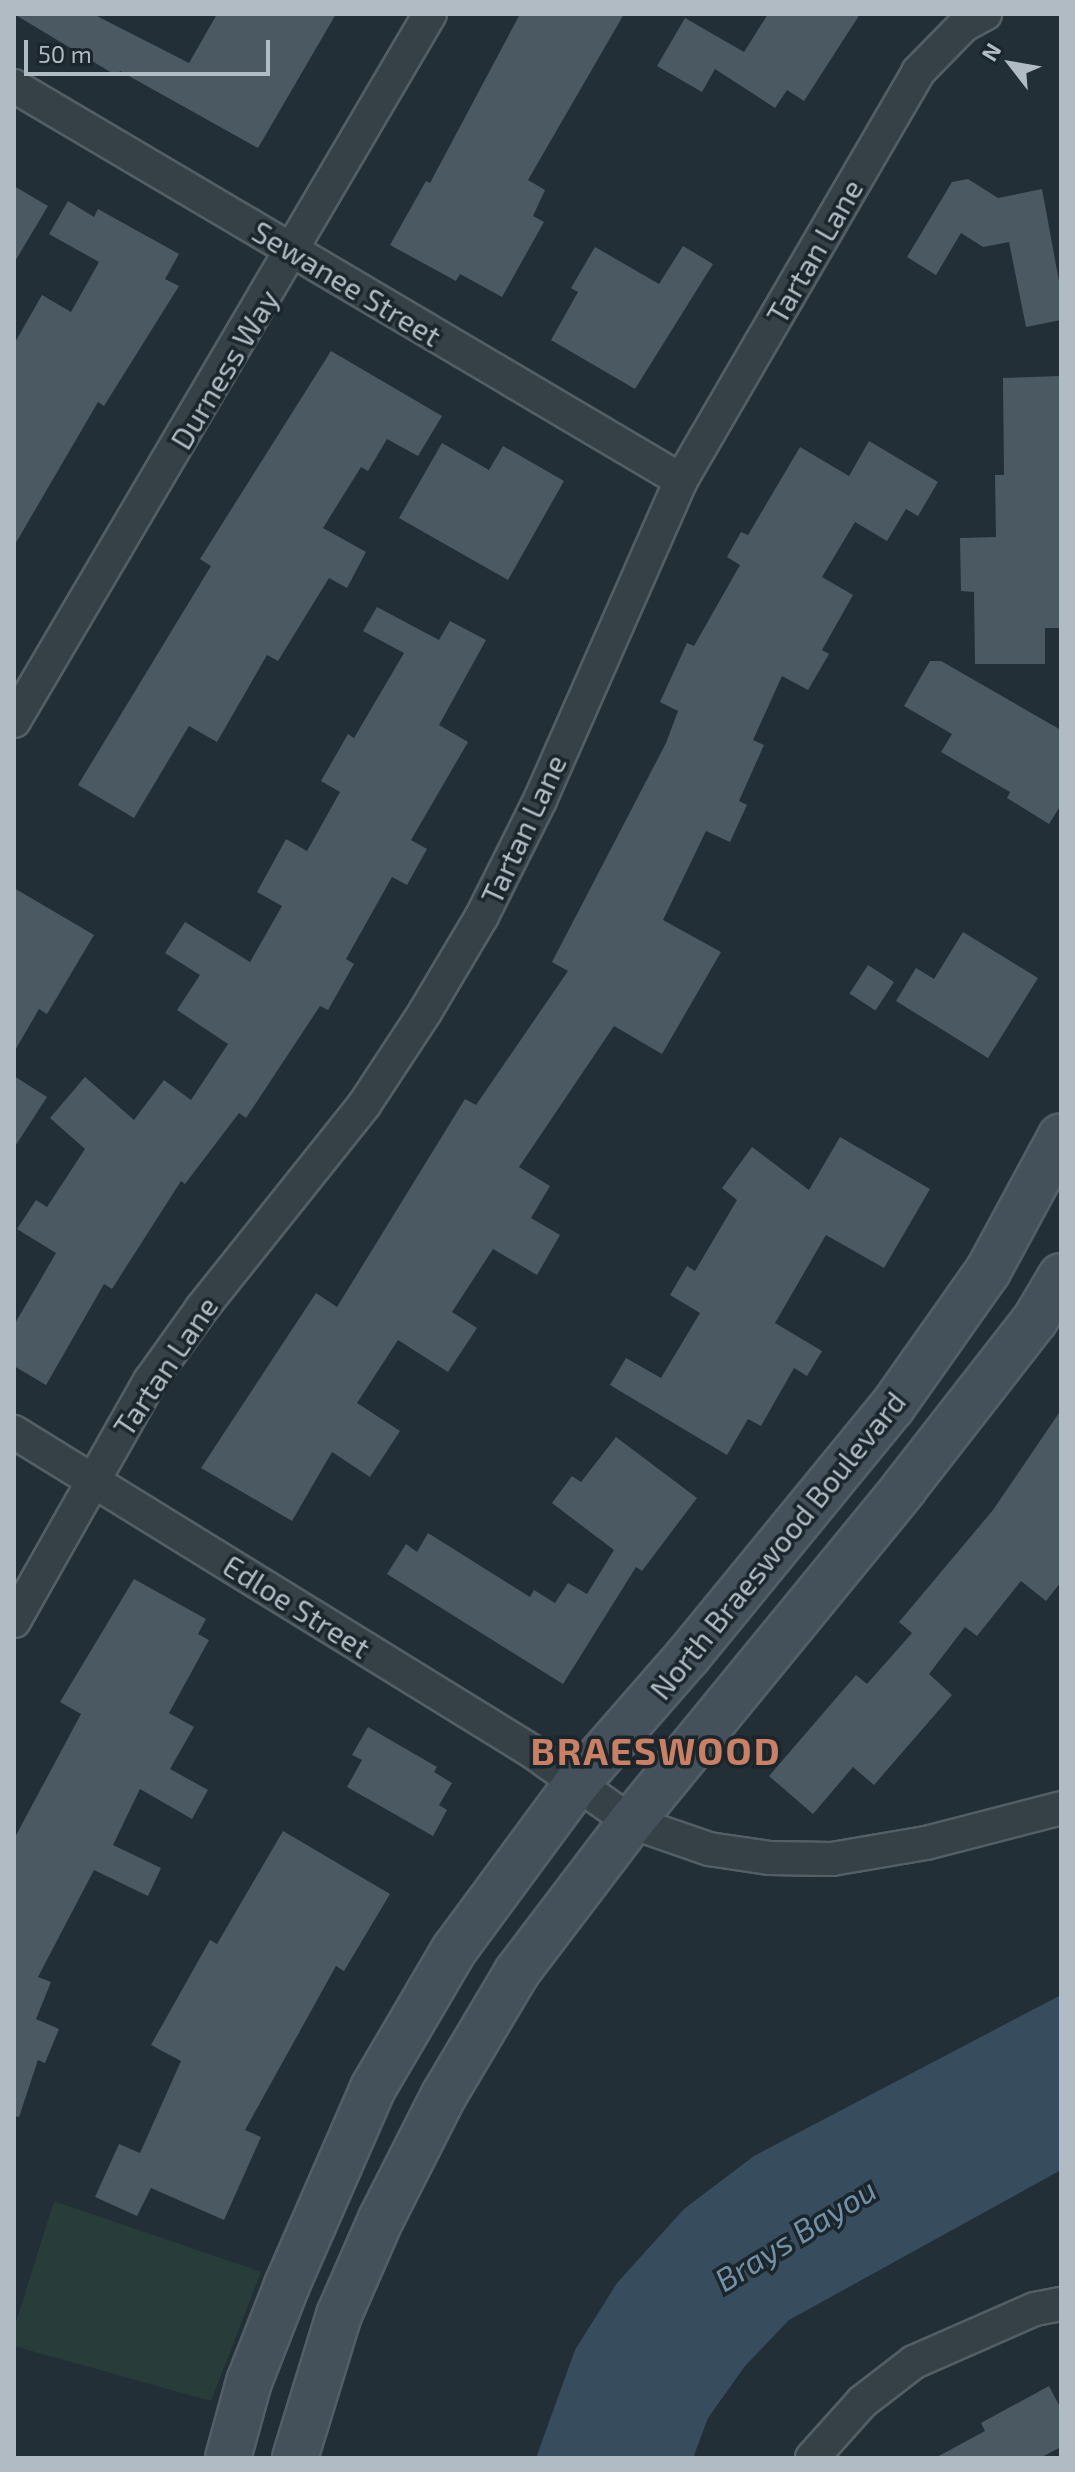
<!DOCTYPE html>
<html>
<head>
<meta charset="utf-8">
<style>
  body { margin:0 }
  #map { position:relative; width:1075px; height:2472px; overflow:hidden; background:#222f37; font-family:"Exo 2",sans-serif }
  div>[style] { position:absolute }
  .green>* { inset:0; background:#283d3a }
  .water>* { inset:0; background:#374d5d }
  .building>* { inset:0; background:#4b5963; transform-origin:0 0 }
  .roads { filter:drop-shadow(2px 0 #535e65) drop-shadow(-2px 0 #535e65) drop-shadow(0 2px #535e65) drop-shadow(0 -2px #535e65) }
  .minor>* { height:32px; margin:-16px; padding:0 16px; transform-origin:16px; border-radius:16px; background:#364047 }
  .secondary>* { height:44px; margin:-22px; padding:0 22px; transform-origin:22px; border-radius:22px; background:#44505a }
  span { translate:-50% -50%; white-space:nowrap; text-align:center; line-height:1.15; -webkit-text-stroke:7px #1b252c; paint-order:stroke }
  .street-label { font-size:30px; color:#b0bbc4 }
  .water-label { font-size:32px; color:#7391a6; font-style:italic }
  .district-label { font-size:38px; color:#cb8064; font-weight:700; letter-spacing:2px }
  .frame { position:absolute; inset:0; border:16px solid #b0bbc4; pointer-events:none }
  .north { position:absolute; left:971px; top:24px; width:80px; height:80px; -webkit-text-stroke:6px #1b252c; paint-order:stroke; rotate:301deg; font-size:22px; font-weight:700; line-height:32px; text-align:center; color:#b0bbc4 }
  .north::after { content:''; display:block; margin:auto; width:28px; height:36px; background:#b0bbc4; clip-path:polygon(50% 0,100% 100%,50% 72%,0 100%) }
  .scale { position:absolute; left:24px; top:40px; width:246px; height:36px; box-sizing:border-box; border:4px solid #b0bbc4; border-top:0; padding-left:10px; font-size:24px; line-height:28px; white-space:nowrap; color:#b0bbc4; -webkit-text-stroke:6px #1b252c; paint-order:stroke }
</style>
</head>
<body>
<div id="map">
  <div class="green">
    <i style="clip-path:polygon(54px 2201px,261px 2272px,211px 2401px,14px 2346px,14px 2329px)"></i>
  </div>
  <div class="water">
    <i style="clip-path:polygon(1061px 1995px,1061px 2170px,789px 2320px,745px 2366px,708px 2418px,693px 2458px,536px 2458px,575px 2350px,617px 2283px,684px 2209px,754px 2156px)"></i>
  </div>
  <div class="building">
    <i style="clip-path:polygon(14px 14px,93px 14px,189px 63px,217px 14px,336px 14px,258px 148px,120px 71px,117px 76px)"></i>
    <i style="clip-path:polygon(520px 14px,624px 14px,528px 180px,545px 190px,533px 216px,544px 222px,502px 297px,460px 274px,456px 281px,390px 245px,426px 181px,430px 183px)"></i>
    <i style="clip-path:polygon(768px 14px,860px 14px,804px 101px,787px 90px,775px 108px,715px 69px,702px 92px,657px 66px,685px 18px,744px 52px)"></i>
    <i style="clip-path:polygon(968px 179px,998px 198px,1042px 189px,1061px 292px,1061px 320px,1026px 327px,1009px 242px,983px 247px,961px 233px,936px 275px,907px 257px,952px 182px)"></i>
    <i style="clip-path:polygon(14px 186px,48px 206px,14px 263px)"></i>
    <i style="clip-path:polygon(68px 201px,94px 217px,98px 209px,179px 254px,165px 279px,179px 286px,104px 406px,98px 402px,14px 546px,14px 344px,42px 295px,71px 312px,99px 262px,49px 234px)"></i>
    <i style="clip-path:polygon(683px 246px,713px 264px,635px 389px,551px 340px,578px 292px,571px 288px,595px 247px,659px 284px)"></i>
    <i style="clip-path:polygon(331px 351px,442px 416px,418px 456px,387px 439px,368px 471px,361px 467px,323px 528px,366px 552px,347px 588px,329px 578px,278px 661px,267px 655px,217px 742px,189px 726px,134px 818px,78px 785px,211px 566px,200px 559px)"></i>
    <i style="clip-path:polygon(1061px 376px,1061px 628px,1045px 628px,1045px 664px,975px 664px,974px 592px,961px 591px,960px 538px,996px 537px,995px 475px,1004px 475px,1003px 378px)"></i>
    <i style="clip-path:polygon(869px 441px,938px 482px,918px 516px,906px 509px,887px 541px,855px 522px,822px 577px,853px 595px,822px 650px,829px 654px,808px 690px,782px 676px,753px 740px,764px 745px,739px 801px,747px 805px,730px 842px,706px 831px,663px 920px,721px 952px,662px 1054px,614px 1026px,519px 1167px,550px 1186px,531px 1218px,560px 1235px,537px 1275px,493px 1249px,452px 1312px,477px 1328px,448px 1372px,398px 1340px,357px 1403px,400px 1431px,370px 1477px,332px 1452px,292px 1521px,201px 1468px,316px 1293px,337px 1307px,465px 1099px,476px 1105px,568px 971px,552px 962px,666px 743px,678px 711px,660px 702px,687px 643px,694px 646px,740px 565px,727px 557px,741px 532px,748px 535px,800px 447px,849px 476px)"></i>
    <i style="clip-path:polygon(442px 443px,489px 470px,503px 446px,564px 481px,508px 580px,399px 518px)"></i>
    <i style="clip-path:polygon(377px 607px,439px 640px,450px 621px,486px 640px,439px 725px,468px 742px,411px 840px,427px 849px,407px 885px,392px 877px,346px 959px,354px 964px,328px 1010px,320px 1006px,246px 1118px,239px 1113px,185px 1184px,181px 1181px,112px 1289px,104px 1284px,46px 1385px,14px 1366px,14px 1325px,56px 1253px,17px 1229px,36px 1200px,47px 1207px,85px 1149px,50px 1118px,85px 1077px,134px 1120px,164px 1080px,191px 1100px,228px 1044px,177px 1010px,200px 975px,165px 953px,185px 922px,250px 962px,282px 906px,257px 892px,286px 839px,307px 851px,340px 792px,321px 781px,348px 734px,354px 738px,404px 653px,363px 631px)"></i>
    <i style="clip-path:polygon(930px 661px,941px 661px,1061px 730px,1061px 805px,1049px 824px,1007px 798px,1010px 792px,941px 752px,952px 734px,904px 706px)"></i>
    <i style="clip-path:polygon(14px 888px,94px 935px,47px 1014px,39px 1009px,14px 1052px)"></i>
    <i style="clip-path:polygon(963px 932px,1038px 978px,988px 1058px,896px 1001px,916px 968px,934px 979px)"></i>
    <i style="left:868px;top:965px;width:31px;height:34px;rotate:33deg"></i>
    <i style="clip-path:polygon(14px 1076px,47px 1097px,14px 1148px)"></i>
    <i style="clip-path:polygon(840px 1137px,930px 1189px,884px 1268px,826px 1235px,775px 1323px,822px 1351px,807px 1376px,794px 1368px,761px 1426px,748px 1419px,727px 1455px,610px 1385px,626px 1358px,661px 1378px,700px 1313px,670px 1295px,687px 1266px,695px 1271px,737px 1200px,722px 1188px,752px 1147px,809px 1190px)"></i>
    <i style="clip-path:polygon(1061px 1410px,1061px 1582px,1046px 1601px,1021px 1581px,977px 1636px,965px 1627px,929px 1674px,952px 1695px,874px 1785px,853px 1767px,813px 1814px,769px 1776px,856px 1675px,867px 1684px,912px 1633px,899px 1622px,993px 1510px)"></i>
    <i style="clip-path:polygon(616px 1437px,697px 1498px,642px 1571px,636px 1567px,563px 1684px,387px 1574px,406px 1544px,417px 1552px,428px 1533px,530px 1597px,534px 1590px,555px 1603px,568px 1583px,587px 1594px,614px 1550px,552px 1503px,572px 1476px,581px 1482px)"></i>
    <i style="clip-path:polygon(134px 1579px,206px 1619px,198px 1634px,209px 1640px,169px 1713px,194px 1727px,170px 1769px,208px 1790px,192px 1819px,140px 1789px,113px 1845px,161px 1868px,148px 1896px,94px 1870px,38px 1977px,51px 1982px,36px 2019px,59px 2029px,45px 2063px,38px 2060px,19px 2117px,14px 2116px,14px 1839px,81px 1714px,60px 1702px)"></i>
    <i style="clip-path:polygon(368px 1727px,437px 1767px,434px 1772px,452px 1783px,439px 1805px,447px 1810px,433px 1836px,347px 1787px,362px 1760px,352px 1755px)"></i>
    <i style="clip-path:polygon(283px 1831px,390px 1894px,344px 1971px,336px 1966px,245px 2130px,261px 2137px,224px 2220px,151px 2188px,137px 2216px,95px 2197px,119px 2144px,140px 2153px,181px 2061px,151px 2045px,210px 1940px,217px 1944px)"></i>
    <i style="clip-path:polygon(1049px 2386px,1061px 2409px,1061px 2447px,1040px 2458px,935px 2458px,985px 2431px,981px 2423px)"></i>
  </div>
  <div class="roads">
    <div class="minor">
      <i style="left:14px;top:86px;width:775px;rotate:30.57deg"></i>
      <i style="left:14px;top:721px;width:820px;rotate:-59.53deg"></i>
      <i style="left:14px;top:1432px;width:610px;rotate:31.66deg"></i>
      <i style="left:533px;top:1752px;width:120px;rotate:35.5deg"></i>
      <i style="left:631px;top:1822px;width:83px;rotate:19.1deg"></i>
      <i style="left:709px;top:1849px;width:62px;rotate:8.4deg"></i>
      <i style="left:770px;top:1858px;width:62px;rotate:0.9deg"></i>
      <i style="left:832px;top:1859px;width:95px;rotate:-9.7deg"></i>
      <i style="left:926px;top:1843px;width:139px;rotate:-14.5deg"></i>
      <i style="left:14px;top:1621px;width:276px;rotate:-60.5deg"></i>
      <i style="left:150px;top:1381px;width:90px;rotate:-54.5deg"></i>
      <i style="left:202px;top:1308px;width:260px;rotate:-51.4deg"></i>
      <i style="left:364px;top:1105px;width:111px;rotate:-56.7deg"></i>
      <i style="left:425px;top:1012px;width:112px;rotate:-59.3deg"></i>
      <i style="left:482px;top:916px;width:130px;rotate:-63.4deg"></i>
      <i style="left:540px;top:800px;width:350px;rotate:-66.2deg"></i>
      <i style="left:681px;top:480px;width:472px;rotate:-59.8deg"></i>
      <i style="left:918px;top:72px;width:66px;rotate:-45.6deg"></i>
      <i style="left:964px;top:25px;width:24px;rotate:-28deg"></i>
      <i style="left:812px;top:2458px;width:75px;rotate:-48.2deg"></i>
      <i style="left:862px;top:2402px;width:66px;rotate:-37.6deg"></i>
      <i style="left:914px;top:2362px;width:132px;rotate:-23.7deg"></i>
      <i style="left:1035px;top:2309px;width:26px;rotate:-11deg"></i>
    </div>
    <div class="secondary">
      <i style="left:228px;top:2458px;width:79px;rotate:-74.6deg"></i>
      <i style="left:249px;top:2382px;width:104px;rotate:-68.6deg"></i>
      <i style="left:287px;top:2285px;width:215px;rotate:-66.4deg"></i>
      <i style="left:373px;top:2088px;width:160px;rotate:-59.6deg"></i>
      <i style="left:454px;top:1950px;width:209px;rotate:-53.6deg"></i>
      <i style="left:578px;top:1782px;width:167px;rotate:-48.9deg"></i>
      <i style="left:688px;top:1656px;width:322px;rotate:-50.7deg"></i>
      <i style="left:892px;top:1407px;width:166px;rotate:-54.8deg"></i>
      <i style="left:988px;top:1271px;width:153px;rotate:-61.6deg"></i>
      <i style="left:295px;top:2458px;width:150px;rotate:-72.9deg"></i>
      <i style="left:339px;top:2315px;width:105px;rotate:-66.4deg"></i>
      <i style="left:381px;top:2219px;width:139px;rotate:-63.1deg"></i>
      <i style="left:444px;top:2095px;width:143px;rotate:-59.3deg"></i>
      <i style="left:517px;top:1972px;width:188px;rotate:-52.8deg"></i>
      <i style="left:631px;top:1822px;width:431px;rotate:-50.7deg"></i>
      <i style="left:904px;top:1488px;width:213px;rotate:-52.1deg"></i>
      <i style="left:1035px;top:1320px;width:51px;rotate:-59.4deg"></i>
    </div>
  </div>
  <div class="street-label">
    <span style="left:814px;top:251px;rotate:-60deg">Tartan Lane</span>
    <span style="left:347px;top:283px;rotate:31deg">Sewanee Street</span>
    <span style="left:224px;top:369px;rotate:-59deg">Durness Way</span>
    <span style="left:523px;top:829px;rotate:-65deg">Tartan Lane</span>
    <span style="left:165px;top:1366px;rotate:-56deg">Tartan Lane</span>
    <span style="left:777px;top:1545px;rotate:-51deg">North Braeswood Boulevard</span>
    <span style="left:297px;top:1606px;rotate:32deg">Edloe Street</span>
  </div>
  <div class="water-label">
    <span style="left:795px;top:2234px;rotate:-32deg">Brays Bayou</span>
  </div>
  <div class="district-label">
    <span style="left:656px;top:1751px">BRAESWOOD</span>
  </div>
  <div class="frame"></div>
  <div class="north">N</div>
  <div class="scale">50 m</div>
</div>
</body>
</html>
